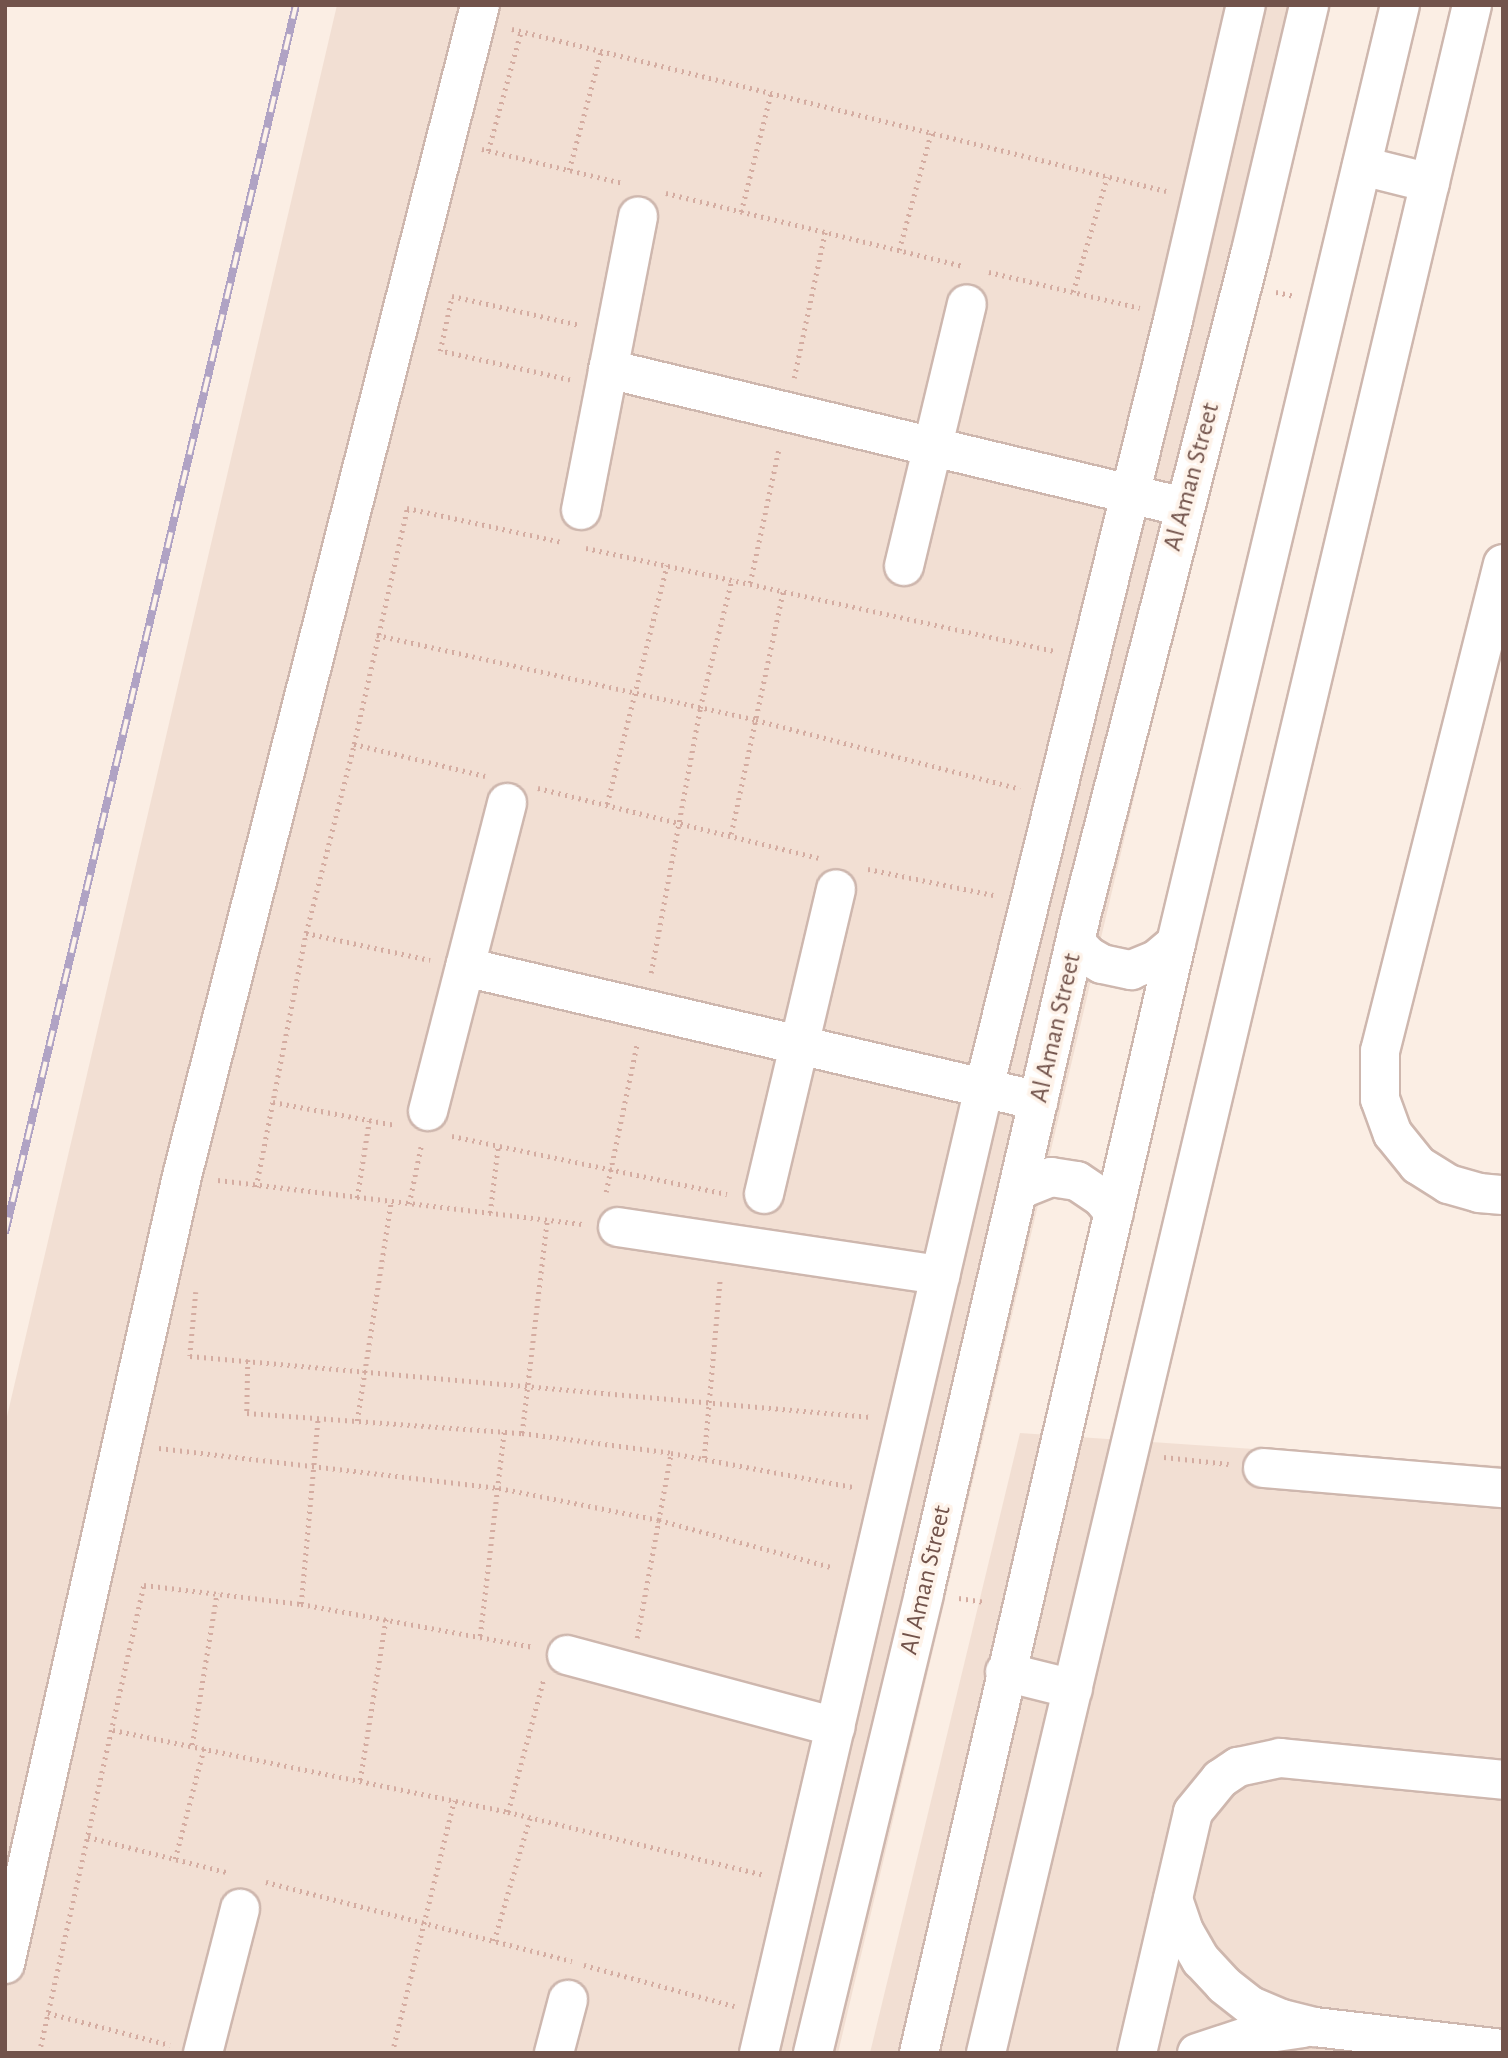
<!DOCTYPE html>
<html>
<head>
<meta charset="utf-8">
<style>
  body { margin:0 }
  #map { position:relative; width:1508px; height:2058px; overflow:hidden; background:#fbeee4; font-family:"Alegreya Sans",sans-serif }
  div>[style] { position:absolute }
  .residential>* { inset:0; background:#f2dfd3 }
  .path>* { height:4.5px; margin-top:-2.25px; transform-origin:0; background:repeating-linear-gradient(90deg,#d4aca1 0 2px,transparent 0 7px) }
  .roads { filter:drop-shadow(2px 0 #ceb7ae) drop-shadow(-2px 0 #ceb7ae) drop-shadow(0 2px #ceb7ae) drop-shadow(0 -2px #ceb7ae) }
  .minor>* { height:38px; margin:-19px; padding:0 19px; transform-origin:19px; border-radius:19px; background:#fff }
  .rail>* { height:8px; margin-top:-4px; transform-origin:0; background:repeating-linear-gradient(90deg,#fef3ea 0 16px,#b0a3c4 0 32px); box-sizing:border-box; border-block:2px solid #b0a3c4 }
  span { translate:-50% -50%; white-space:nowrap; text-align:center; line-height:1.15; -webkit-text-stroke:7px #fef3ea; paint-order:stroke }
  .street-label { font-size:26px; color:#72534b }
  .frame { position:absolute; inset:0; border:7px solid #72534b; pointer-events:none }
</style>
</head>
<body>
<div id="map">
  <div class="residential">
    <i style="clip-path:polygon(337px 5px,1321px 5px,838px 2053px,5px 2053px,5px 1425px)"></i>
    <i style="clip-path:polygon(1020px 1433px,1503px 1466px,1503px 2053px,870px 2053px)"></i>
  </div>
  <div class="path">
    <i style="left:512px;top:29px;width:674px;rotate:13.91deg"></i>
    <i style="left:482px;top:149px;width:145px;rotate:13.6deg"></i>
    <i style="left:488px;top:151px;width:124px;rotate:-74.6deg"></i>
    <i style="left:569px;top:170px;width:123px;rotate:-74.9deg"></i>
    <i style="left:666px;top:193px;width:306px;rotate:13.8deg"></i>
    <i style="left:741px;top:212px;width:123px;rotate:-75.9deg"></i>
    <i style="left:899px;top:250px;width:121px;rotate:-74.7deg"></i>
    <i style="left:989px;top:272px;width:155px;rotate:13.4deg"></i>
    <i style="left:1073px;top:292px;width:120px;rotate:-73.5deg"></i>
    <i style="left:1276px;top:292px;width:19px;rotate:12deg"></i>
    <i style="left:794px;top:378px;width:149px;rotate:-78deg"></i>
    <i style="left:570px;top:380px;width:133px;rotate:-167.4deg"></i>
    <i style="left:440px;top:351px;width:56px;rotate:-77.7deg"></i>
    <i style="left:452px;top:296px;width:131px;rotate:12.8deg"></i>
    <i style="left:586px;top:548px;width:481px;rotate:12.4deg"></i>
    <i style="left:750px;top:583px;width:138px;rotate:-77.9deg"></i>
    <i style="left:377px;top:635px;width:388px;rotate:12.6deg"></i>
    <i style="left:756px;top:720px;width:273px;rotate:14.6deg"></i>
    <i style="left:354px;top:744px;width:135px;rotate:13.7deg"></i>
    <i style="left:538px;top:788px;width:289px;rotate:14deg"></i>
    <i style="left:607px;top:804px;width:246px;rotate:-75.9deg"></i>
    <i style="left:731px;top:834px;width:249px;rotate:-77.9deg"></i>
    <i style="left:868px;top:869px;width:128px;rotate:11.7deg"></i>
    <i style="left:306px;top:933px;width:127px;rotate:12.3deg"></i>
    <i style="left:651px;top:973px;width:269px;rotate:-79.5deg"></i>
    <i style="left:700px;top:708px;width:133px;rotate:-76.1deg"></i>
    <i style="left:273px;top:1102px;width:124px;rotate:10.7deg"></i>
    <i style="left:452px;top:1136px;width:281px;rotate:11.9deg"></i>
    <i style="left:218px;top:1180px;width:369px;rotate:6.9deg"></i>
    <i style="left:256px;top:1187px;width:259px;rotate:-78.9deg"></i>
    <i style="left:306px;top:933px;width:195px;rotate:-75.7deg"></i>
    <i style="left:354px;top:744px;width:242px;rotate:-77.3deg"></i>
    <i style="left:407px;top:508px;width:158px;rotate:12.4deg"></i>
    <i style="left:606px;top:1192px;width:152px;rotate:-78.2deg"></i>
    <i style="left:357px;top:1198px;width:78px;rotate:-81.1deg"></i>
    <i style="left:409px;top:1204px;width:59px;rotate:-78.3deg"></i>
    <i style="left:490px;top:1213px;width:67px;rotate:-83.2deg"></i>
    <i style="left:196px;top:1292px;width:64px;rotate:95.4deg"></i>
    <i style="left:190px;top:1356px;width:684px;rotate:5.12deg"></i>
    <i style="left:248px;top:1360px;width:53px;rotate:91.1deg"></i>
    <i style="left:247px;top:1413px;width:276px;rotate:4.2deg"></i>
    <i style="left:522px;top:1433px;width:150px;rotate:7.6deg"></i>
    <i style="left:671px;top:1453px;width:185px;rotate:10.6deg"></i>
    <i style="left:357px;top:1421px;width:222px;rotate:-81.2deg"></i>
    <i style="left:522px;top:1433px;width:214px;rotate:-83.3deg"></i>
    <i style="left:159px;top:1448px;width:342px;rotate:6.7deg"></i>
    <i style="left:499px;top:1488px;width:163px;rotate:11.3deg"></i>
    <i style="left:659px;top:1520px;width:181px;rotate:15.3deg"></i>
    <i style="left:1164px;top:1457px;width:65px;rotate:6.1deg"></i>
    <i style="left:704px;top:1458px;width:180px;rotate:-84.9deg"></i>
    <i style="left:959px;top:1598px;width:26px;rotate:9deg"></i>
    <i style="left:301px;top:1604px;width:187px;rotate:-84.8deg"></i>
    <i style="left:480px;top:1636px;width:206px;rotate:-83.3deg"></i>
    <i style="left:637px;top:1638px;width:188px;rotate:-79.6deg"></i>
    <i style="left:113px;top:1730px;width:403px;rotate:11.7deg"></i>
    <i style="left:508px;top:1812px;width:265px;rotate:13.8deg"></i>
    <i style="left:192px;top:1745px;width:154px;rotate:-80.7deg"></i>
    <i style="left:360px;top:1780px;width:164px;rotate:-80.9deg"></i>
    <i style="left:508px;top:1812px;width:136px;rotate:-75deg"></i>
    <i style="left:88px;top:1837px;width:146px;rotate:14.2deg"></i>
    <i style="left:175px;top:1859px;width:115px;rotate:-75.4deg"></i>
    <i style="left:266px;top:1882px;width:316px;rotate:14.5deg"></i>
    <i style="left:494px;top:1941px;width:129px;rotate:-73.8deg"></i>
    <i style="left:584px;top:1965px;width:156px;rotate:15.3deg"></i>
    <i style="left:48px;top:2013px;width:126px;rotate:14.7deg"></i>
    <i style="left:39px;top:2053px;width:480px;rotate:-77.4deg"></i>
    <i style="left:144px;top:1585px;width:158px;rotate:6.9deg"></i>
    <i style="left:301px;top:1604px;width:235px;rotate:10.5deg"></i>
    <i style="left:392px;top:2053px;width:260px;rotate:-76.2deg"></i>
  </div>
  <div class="roads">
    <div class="minor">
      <i style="left:1362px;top:166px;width:70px;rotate:14deg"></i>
      <i style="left:608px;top:369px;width:592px;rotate:13.47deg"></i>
      <i style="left:581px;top:510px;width:299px;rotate:-79deg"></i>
      <i style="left:1503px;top:564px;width:502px;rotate:104.17deg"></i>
      <i style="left:1380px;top:1051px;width:48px;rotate:90deg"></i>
      <i style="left:1380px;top:1099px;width:37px;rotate:70deg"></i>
      <i style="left:1393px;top:1134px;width:40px;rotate:51deg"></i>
      <i style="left:1418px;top:1165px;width:36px;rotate:32deg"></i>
      <i style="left:1448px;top:1184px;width:32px;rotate:16deg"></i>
      <i style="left:1479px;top:1193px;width:24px;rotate:5deg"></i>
      <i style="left:904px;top:566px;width:269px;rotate:-76.5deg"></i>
      <i style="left:1076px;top:943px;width:18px;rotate:47deg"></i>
      <i style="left:1088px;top:956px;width:16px;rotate:30deg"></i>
      <i style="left:1102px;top:964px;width:30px;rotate:12deg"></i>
      <i style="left:1131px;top:970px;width:27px;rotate:-22deg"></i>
      <i style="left:1156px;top:960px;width:26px;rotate:-40deg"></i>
      <i style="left:465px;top:967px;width:589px;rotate:13.14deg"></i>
      <i style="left:428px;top:1111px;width:318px;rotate:-75.6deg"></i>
      <i style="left:1019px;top:1190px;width:35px;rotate:-22deg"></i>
      <i style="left:1051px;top:1177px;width:26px;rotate:9deg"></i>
      <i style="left:1077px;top:1181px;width:30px;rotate:34deg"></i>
      <i style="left:1102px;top:1198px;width:19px;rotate:51deg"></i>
      <i style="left:764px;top:1194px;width:313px;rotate:-76.7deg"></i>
      <i style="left:618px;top:1227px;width:326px;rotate:8.5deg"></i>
      <i style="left:1263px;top:1468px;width:241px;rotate:4.8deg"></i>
      <i style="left:567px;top:1655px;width:278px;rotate:15deg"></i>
      <i style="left:1005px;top:1672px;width:70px;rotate:14deg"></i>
      <i style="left:1173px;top:1899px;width:34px;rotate:71deg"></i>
      <i style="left:1184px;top:1931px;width:34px;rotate:60deg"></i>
      <i style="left:1201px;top:1960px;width:34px;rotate:47deg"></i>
      <i style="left:1224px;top:1985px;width:34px;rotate:38deg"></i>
      <i style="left:1251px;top:2006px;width:34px;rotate:23deg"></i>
      <i style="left:1282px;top:2019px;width:34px;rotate:14deg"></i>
      <i style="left:1315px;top:2027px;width:189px;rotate:6.7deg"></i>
      <i style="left:5px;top:1964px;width:808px;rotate:-77.34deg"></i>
      <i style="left:182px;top:1176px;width:1208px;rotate:-75.72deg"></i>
      <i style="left:203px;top:2053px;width:149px;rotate:-75.6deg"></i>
      <i style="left:554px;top:2053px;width:55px;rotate:-75.2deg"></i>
      <i style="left:759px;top:2053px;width:991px;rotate:-76.88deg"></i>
      <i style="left:984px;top:1088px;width:795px;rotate:-76.17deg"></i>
      <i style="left:1174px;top:316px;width:319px;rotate:-77deg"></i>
      <i style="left:813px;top:2053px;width:473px;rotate:-76.4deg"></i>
      <i style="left:924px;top:1593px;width:695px;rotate:-76.94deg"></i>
      <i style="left:1081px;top:916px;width:686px;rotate:-75.66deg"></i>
      <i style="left:1251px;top:251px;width:253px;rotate:-76.7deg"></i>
      <i style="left:919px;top:2053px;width:1139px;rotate:-76.96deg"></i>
      <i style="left:1176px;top:943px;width:964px;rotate:-76.57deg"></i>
      <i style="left:986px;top:2053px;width:2105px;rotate:-76.65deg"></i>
      <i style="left:1137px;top:2053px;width:247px;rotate:-76.9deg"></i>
      <i style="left:1193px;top:1812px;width:43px;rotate:-50.7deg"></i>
      <i style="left:1220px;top:1779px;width:22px;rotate:-34deg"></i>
      <i style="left:1238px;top:1767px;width:43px;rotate:-12.1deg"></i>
      <i style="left:1280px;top:1758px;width:224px;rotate:5.6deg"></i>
      <i style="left:1197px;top:2053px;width:55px;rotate:-18.1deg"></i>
      <i style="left:1249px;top:2036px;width:55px;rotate:-8.4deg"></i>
    </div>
  </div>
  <div class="rail">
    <i style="left:5px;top:1233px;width:1262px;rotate:-76.67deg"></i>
  </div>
  <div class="street-label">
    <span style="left:1192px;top:477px;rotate:-75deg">Al Aman Street</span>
    <span style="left:1056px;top:1028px;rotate:-77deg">Al Aman Street</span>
    <span style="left:926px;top:1580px;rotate:-77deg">Al Aman Street</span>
  </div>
  <div class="frame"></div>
</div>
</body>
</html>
